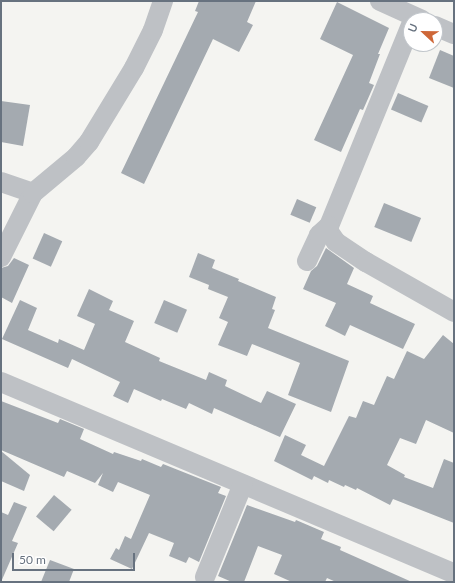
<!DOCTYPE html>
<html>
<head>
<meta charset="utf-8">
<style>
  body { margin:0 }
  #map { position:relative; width:455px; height:583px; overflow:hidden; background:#f4f4f1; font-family:Lato,sans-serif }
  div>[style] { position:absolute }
  .building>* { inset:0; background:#a4aab0; transform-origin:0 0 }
  .street>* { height:20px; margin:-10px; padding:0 10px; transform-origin:10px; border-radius:10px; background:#bec1c5 }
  span { translate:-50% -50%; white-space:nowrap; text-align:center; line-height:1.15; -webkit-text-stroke:4px #fff; paint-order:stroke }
  .frame { position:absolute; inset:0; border:2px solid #67727f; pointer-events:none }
  .north { position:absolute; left:403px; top:12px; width:40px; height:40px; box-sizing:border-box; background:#fff; border:1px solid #c2c7cc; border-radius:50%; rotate:292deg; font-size:11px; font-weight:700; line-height:16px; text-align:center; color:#67727f }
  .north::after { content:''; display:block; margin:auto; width:14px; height:18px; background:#ce6738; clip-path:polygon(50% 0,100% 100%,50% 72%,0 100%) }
  .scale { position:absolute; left:12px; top:553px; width:123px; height:18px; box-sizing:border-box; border:2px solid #67727f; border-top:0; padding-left:5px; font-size:12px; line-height:14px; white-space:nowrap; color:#67727f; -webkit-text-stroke:3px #fff; paint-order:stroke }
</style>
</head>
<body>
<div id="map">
  <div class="building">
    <i style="clip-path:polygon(199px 1px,256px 1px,247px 22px,253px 25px,239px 52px,213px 39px,144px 184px,121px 173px,198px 12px,195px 11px)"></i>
    <i style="clip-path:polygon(337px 2px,389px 28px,378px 54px,380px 54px,369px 83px,374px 85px,363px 110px,360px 109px,341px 152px,314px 140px,353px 55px,320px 39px)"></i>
    <i style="clip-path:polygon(440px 50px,454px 56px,454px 88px,429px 78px)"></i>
    <i style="left:398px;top:93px;width:33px;height:18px;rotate:23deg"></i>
    <i style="clip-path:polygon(1px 101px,30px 105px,23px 146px,1px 142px)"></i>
    <i style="left:297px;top:199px;width:21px;height:17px;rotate:23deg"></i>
    <i style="left:384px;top:203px;width:40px;height:26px;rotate:22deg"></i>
    <i style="left:44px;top:233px;width:20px;height:28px;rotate:24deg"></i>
    <i style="clip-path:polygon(326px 248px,354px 268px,347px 284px,373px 296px,370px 303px,415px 324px,403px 349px,350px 325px,345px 336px,325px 326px,336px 303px,303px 289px,311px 271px,317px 266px)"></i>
    <i style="clip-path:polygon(198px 253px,215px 260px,212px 268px,239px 279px,238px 281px,276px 297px,272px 309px,275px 310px,268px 328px,349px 361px,331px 412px,288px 395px,300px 363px,252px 344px,247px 356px,218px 345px,228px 322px,219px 318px,228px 297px,208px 289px,209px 285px,189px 277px)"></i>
    <i style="clip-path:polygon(14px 258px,29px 265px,12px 303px,1px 297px,1px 268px,8px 266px)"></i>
    <i style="clip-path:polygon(89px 289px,113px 301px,109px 310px,134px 321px,125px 342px,160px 358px,159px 361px,206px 380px,209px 372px,227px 380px,225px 386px,261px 403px,267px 391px,296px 404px,280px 437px,214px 408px,212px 414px,189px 403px,186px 409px,162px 399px,161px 401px,134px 389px,128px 403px,113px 396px,120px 382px,72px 359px,68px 368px,2px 339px,20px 300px,37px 308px,28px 330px,58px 343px,59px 339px,84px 350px,95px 324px,77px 316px)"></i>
    <i style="left:164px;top:300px;width:25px;height:25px;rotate:23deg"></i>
    <i style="clip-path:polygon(443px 335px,454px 344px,454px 433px,426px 420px,416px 444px,400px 438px,387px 465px,405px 475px,404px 477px,433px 488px,444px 459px,454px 463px,454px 523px,393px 499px,390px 505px,357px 488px,356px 490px,345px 485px,344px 487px,329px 480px,328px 483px,314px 476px,312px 480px,274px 461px,285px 435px,306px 445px,301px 455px,324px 466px,349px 416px,356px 418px,363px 401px,374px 405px,387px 376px,394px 379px,407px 351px,424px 359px)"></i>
    <i style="clip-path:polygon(1px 401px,58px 423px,60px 419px,84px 429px,80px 439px,113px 454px,114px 452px,141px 461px,142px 459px,161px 467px,163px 464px,221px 487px,218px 493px,226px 496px,199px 562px,189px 557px,186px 563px,169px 556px,174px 543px,149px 533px,132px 569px,110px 559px,116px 548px,119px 550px,125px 536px,131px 539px,150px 495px,118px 482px,113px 492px,98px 485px,103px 473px,95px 483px,67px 471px,64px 477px,1px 450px)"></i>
    <i style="clip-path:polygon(1px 451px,30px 475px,24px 491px,1px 481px)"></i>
    <i style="left:54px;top:495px;width:23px;height:28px;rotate:40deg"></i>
    <i style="clip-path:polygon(14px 502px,27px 507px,12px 541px,18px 543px,1px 582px,1px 512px,8px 515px)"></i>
    <i style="clip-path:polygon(247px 505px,295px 522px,296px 520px,324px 532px,321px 539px,341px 547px,340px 550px,412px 582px,336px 582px,327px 578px,325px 582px,292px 582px,274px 574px,282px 555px,258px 546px,244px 582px,232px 582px,218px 576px)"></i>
    <i style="clip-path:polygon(50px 560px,74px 569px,69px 582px,41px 582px)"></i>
  </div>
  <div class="street">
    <i style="left:380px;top:1px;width:46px;rotate:24.3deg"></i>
    <i style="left:411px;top:25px;width:217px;rotate:112.2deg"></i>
    <i style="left:329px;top:226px;width:6px;rotate:90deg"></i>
    <i style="left:329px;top:232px;width:12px;rotate:55deg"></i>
    <i style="left:336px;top:242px;width:36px;rotate:34deg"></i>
    <i style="left:366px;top:262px;width:101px;rotate:29.6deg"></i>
    <i style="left:435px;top:26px;width:21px;rotate:23deg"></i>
    <i style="left:1px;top:182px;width:34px;rotate:19deg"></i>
    <i style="left:1px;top:257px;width:72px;rotate:-63.4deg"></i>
    <i style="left:33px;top:193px;width:56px;rotate:-39.9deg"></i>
    <i style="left:76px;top:157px;width:20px;rotate:-49deg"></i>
    <i style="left:89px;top:142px;width:87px;rotate:-58.7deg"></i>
    <i style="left:134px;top:68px;width:42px;rotate:-63.4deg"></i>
    <i style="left:153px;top:30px;width:31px;rotate:-71deg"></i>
    <i style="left:307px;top:261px;width:29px;rotate:-65deg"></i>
    <i style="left:319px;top:235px;width:13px;rotate:-42deg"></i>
    <i style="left:1px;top:382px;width:492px;rotate:22.9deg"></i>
    <i style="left:205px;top:577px;width:100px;rotate:-67.8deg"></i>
  </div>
  <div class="frame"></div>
  <div class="north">U</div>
  <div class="scale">50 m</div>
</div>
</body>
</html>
